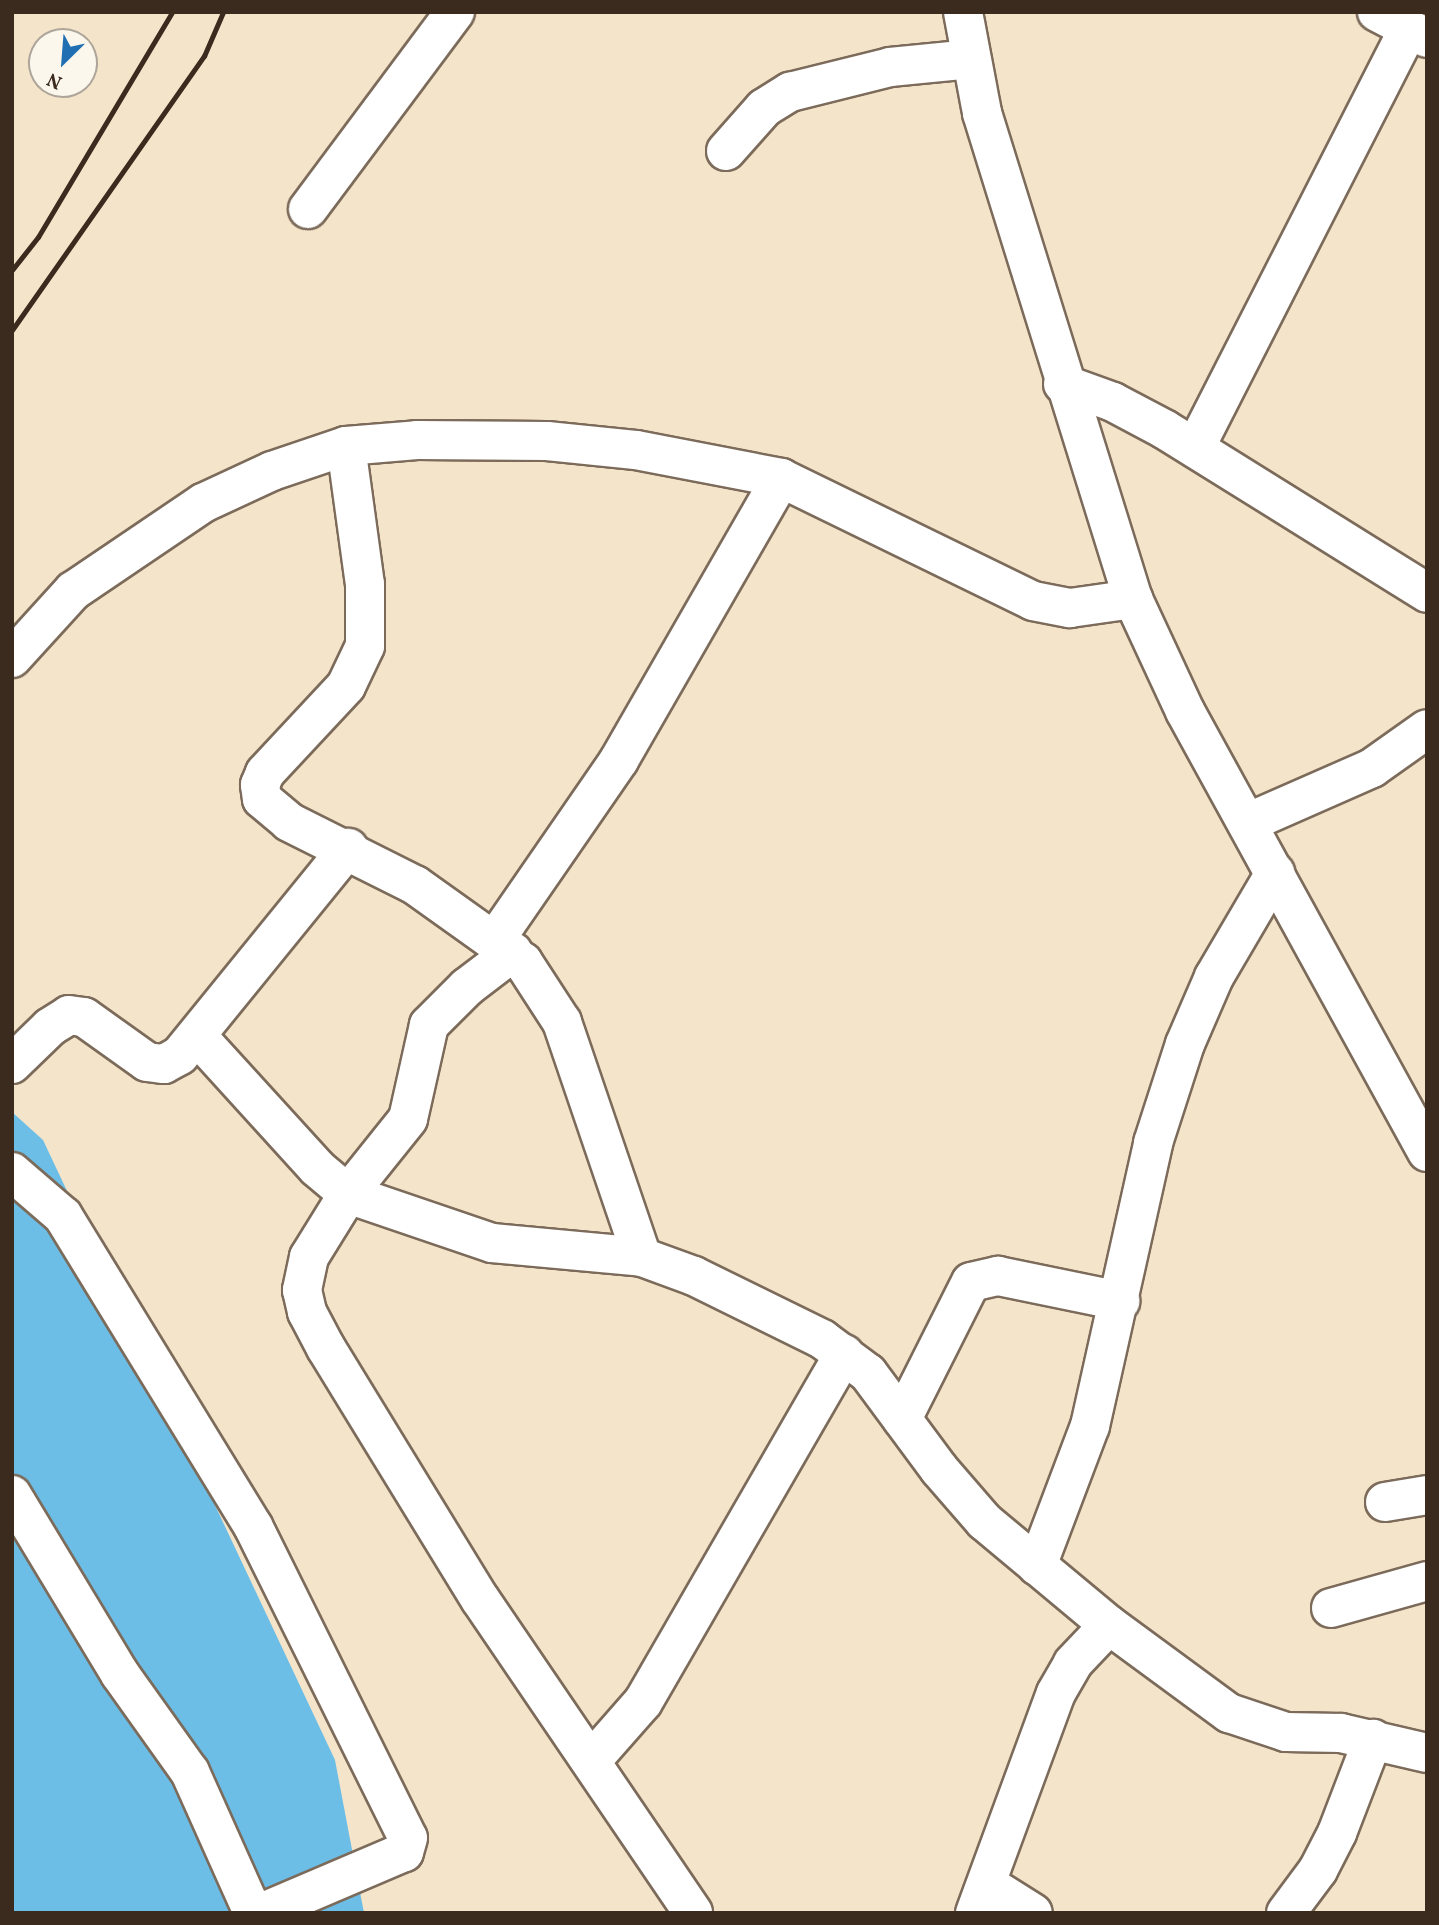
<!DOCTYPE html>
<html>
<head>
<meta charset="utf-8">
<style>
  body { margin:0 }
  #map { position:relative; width:1439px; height:1925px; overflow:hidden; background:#f4e4ca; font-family:Vollkorn,serif }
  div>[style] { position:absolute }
  .water>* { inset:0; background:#6cbee7 }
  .roads { filter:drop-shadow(2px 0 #7c6b5a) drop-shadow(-2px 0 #7c6b5a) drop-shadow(0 2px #7c6b5a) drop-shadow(0 -2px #7c6b5a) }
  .street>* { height:38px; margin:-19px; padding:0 19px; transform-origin:19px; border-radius:19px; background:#fff }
  .rail>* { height:5px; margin:-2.5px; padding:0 2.5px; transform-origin:2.5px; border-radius:2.5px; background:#3b2a1e }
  span { translate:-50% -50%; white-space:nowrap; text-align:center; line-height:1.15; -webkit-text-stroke:5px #fbf7ec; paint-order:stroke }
  .frame { position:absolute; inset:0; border:14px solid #3b2a1e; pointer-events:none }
  .north { position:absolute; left:28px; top:28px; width:70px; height:70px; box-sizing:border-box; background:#fbf7ec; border:2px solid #aea59a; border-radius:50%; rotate:205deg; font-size:19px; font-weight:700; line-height:28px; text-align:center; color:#3b2a1e }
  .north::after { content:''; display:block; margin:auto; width:24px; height:32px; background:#1f6fb2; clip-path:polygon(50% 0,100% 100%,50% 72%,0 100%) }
</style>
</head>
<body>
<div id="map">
  <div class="water">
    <i style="clip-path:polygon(12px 1112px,43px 1140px,335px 1760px,364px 1913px,12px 1913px)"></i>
  </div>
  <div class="roads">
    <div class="street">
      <i style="left:963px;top:12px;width:103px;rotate:79.3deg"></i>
      <i style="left:982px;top:113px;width:509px;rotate:72.74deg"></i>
      <i style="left:1133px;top:599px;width:123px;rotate:65.1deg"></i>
      <i style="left:1185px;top:711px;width:503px;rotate:61.24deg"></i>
      <i style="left:1377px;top:12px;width:56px;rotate:27.5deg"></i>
      <i style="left:726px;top:151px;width:57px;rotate:-48.5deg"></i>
      <i style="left:764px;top:108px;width:31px;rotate:-32deg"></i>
      <i style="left:790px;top:92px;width:103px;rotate:-14deg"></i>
      <i style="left:890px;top:67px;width:82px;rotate:-5.6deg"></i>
      <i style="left:308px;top:209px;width:246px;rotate:-53.3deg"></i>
      <i style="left:1063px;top:384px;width:53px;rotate:19.8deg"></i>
      <i style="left:1113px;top:402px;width:58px;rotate:27.9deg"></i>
      <i style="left:1164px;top:429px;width:310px;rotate:31.9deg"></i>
      <i style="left:346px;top:446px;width:139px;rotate:82.2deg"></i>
      <i style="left:365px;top:584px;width:62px;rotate:90deg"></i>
      <i style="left:365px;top:646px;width:44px;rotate:115.4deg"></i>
      <i style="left:346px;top:686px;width:119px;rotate:133deg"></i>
      <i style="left:265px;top:773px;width:13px;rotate:113deg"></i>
      <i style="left:260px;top:785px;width:14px;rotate:82deg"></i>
      <i style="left:262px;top:799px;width:35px;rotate:40deg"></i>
      <i style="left:289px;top:822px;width:141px;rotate:26.6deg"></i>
      <i style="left:415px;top:885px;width:133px;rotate:35.5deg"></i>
      <i style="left:523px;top:962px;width:72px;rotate:57deg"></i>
      <i style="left:562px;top:1022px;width:248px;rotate:71.2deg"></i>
      <i style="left:1195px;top:448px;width:471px;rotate:-63deg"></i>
      <i style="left:12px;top:658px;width:91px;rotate:-47.7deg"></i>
      <i style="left:73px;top:591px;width:157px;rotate:-34.1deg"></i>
      <i style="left:203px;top:503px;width:76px;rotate:-24.9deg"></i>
      <i style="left:272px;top:471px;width:78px;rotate:-18.7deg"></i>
      <i style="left:346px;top:446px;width:71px;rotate:-4.8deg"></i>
      <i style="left:417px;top:440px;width:130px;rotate:0.4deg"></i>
      <i style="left:547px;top:441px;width:89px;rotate:5.8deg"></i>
      <i style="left:636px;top:450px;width:148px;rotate:10.9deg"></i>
      <i style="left:781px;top:478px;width:280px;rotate:26deg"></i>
      <i style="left:1033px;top:601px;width:38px;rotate:11deg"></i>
      <i style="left:1070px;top:608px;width:64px;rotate:-8.1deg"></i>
      <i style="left:1247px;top:823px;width:137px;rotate:-23.7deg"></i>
      <i style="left:1372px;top:768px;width:67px;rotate:-35.3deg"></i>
      <i style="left:495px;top:940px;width:219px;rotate:-55.4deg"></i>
      <i style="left:619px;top:760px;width:325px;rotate:-60.1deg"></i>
      <i style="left:513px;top:952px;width:58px;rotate:142.7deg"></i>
      <i style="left:467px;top:987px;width:54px;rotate:135deg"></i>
      <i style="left:429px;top:1025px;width:96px;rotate:102.6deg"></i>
      <i style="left:408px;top:1119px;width:96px;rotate:128.7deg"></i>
      <i style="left:348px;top:1194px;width:74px;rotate:121.8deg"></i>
      <i style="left:309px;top:1257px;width:34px;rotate:102deg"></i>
      <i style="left:302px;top:1290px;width:23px;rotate:77deg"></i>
      <i style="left:307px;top:1312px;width:41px;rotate:62.2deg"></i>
      <i style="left:326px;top:1348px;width:294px;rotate:58.5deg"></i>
      <i style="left:480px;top:1599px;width:379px;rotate:55.8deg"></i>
      <i style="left:197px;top:1036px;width:178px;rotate:47.7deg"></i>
      <i style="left:317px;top:1168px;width:40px;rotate:40deg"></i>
      <i style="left:348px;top:1194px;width:152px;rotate:18.8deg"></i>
      <i style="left:492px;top:1243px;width:151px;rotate:5.3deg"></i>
      <i style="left:642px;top:1257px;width:55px;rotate:20.1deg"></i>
      <i style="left:694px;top:1276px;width:143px;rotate:26.2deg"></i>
      <i style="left:822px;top:1339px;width:57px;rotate:36.5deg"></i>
      <i style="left:868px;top:1373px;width:119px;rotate:53.5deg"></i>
      <i style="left:939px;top:1469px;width:69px;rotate:49.1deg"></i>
      <i style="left:984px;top:1521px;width:163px;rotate:39.8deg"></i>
      <i style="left:1109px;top:1625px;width:149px;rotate:36.3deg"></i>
      <i style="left:1229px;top:1713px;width:60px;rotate:18.4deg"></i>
      <i style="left:1286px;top:1732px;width:55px;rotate:1deg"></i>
      <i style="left:1341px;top:1733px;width:88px;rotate:13.1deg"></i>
      <i style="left:12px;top:1064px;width:53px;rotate:-44.2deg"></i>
      <i style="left:50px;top:1027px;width:22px;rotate:-32deg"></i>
      <i style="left:69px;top:1015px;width:15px;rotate:8deg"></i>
      <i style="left:84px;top:1017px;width:77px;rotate:35.5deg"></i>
      <i style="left:147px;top:1062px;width:17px;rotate:7deg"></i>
      <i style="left:164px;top:1064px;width:18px;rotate:-29deg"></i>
      <i style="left:180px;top:1055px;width:267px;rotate:-50.9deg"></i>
      <i style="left:12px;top:1172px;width:67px;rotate:40.8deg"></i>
      <i style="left:63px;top:1216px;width:364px;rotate:58.5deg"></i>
      <i style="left:253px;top:1526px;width:348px;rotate:63.6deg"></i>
      <i style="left:408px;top:1838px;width:15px;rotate:106deg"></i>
      <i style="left:404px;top:1852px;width:155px;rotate:156.9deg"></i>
      <i style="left:902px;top:1419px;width:153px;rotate:-63.3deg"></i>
      <i style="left:971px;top:1282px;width:28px;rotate:-13deg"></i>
      <i style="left:998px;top:1276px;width:125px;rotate:11.6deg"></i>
      <i style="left:12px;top:1495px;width:209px;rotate:58.9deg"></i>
      <i style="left:120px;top:1674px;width:120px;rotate:54.5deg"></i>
      <i style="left:190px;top:1772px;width:154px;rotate:65.9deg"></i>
      <i style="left:1385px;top:1502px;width:43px;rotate:-9.5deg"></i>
      <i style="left:1037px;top:1566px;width:150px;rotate:-69.3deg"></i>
      <i style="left:1090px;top:1426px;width:290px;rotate:-77.4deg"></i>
      <i style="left:1153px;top:1143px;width:104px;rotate:-72.1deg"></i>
      <i style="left:1185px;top:1044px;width:73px;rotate:-66.6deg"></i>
      <i style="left:1214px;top:977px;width:121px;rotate:-59.6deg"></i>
      <i style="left:1331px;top:1608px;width:100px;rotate:-15.7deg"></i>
      <i style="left:592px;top:1760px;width:77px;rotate:-48.7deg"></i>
      <i style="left:643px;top:1702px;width:402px;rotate:-60deg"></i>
      <i style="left:987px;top:1884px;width:54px;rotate:32.2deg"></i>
      <i style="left:975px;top:1913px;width:234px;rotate:-69.8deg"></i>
      <i style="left:1056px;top:1693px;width:34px;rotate:-60deg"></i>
      <i style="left:1073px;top:1663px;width:52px;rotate:-46.5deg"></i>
      <i style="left:1286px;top:1913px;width:54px;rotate:-53.3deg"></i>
      <i style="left:1318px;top:1870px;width:42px;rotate:-62.8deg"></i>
      <i style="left:1337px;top:1833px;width:101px;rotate:-69deg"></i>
    </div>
  </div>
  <div class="rail">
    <i style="left:12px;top:270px;width:42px;rotate:-51.8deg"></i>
    <i style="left:38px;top:237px;width:262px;rotate:-59.2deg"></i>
    <i style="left:12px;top:330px;width:335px;rotate:-55deg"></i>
    <i style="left:204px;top:56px;width:48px;rotate:-66.6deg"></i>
  </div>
  <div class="frame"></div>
  <div class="north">N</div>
</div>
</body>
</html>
